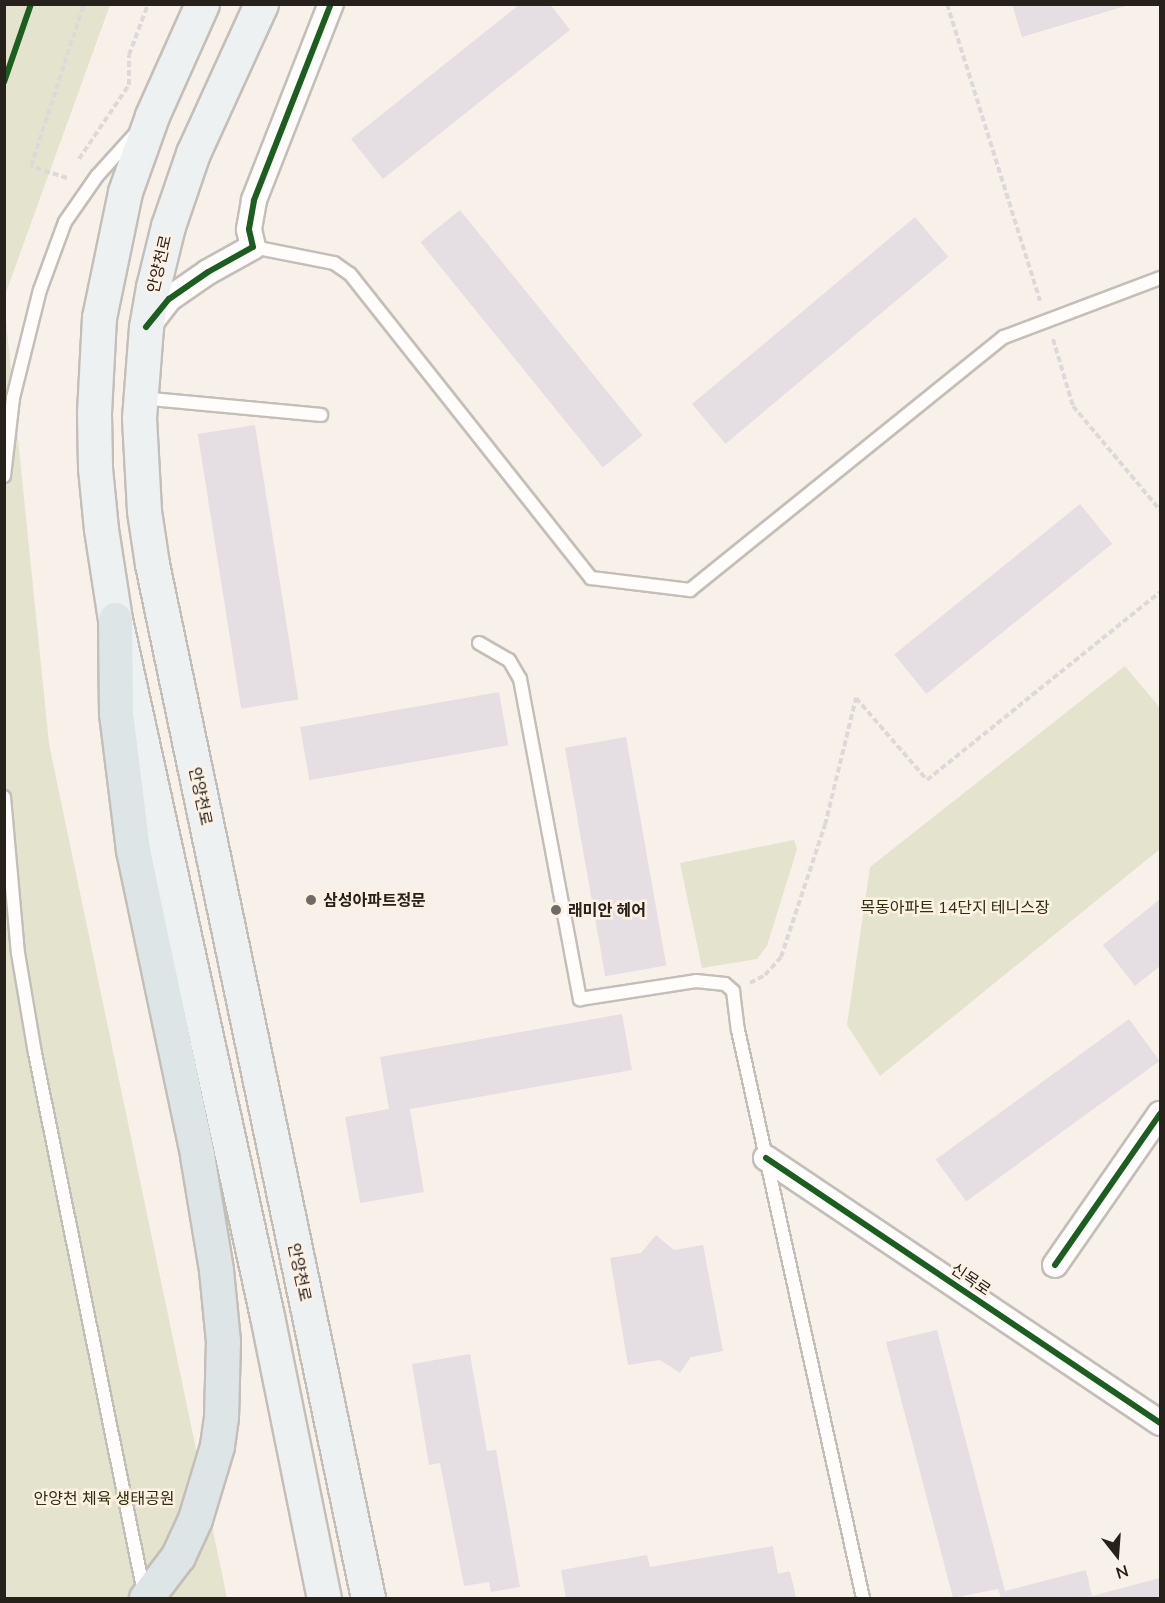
<!DOCTYPE html>
<html>
<head>
<meta charset="utf-8">
<style>
  body { margin:0 }
  #map { position:relative; width:1165px; height:1603px; overflow:hidden; background:#f7f1ea; font-family:Mulish,"Noto Sans KR",sans-serif }
  div>[style] { position:absolute }
  .green>* { inset:0; background:#e4e3cd }
  .building>* { inset:0; background:#e5dfe3; transform-origin:0 0 }
  .path>* { height:4px; margin-top:-2px; transform-origin:0; background:repeating-linear-gradient(90deg,#dcdad8 0 6px,transparent 0 9px) }
  .roads { filter:drop-shadow(2px 0 #c4beb8) drop-shadow(-2px 0 #c4beb8) drop-shadow(0 2px #c4beb8) drop-shadow(0 -2px #c4beb8) }
  .lane>* { height:12px; margin:-6px; padding:0 6px; transform-origin:6px; border-radius:6px; background:#fefdfc }
  .street>* { height:24px; margin:-12px; padding:0 12px; transform-origin:12px; border-radius:12px; background:#fefdfc }
  .secondary>* { height:33px; margin:-16.5px; padding:0 16.5px; transform-origin:16.5px; border-radius:16.5px; background:#eef1f1 }
  .primary>* { height:33px; margin:-16.5px; padding:0 16.5px; transform-origin:16.5px; border-radius:16.5px; background:#dee5e6 }
  .cycleway>* { height:6px; margin:-3px; padding:0 3px; transform-origin:3px; border-radius:3px; background:#1b5e20 }
  .dots>* { width:16px; height:16px; translate:-50% -50%; box-sizing:border-box; border:3px solid #fdf1e4; border-radius:50% }
  span { translate:-50% -50%; white-space:nowrap; text-align:center; line-height:1.15; -webkit-text-stroke:5px #fdf1e4; paint-order:stroke }
  .street-label { font-size:16px; color:#26211b }
  .poi-label { font-size:16px; color:#26211b; font-weight:700 }
  .left { translate:0 -50%; text-align:left }
  .park-label { font-size:16px; color:#2d2f0d }
  .frame { position:absolute; inset:0; border:6px solid #26211b; pointer-events:none }
  .north { position:absolute; left:1087px; top:1525px; width:60px; height:60px; -webkit-text-stroke:4px #fdf1e4; paint-order:stroke; rotate:163deg; font-size:16px; font-weight:700; line-height:24px; text-align:center; color:#26211b }
  .north::after { content:''; display:block; margin:auto; width:21px; height:27px; background:#26211b; clip-path:polygon(50% 0,100% 100%,50% 72%,0 100%) }
</style>
</head>
<body>
<div id="map">
  <div class="green">
    <i style="clip-path:polygon(5px 4px,110px 5px,5px 295px,4px 5px)"></i>
    <i style="clip-path:polygon(4px 301px,49px 744px,227px 1598px,5px 1598px)"></i>
    <i style="clip-path:polygon(1125px 666px,1160px 708px,1160px 849px,880px 1076px,847px 1025px,870px 867px)"></i>
    <i style="clip-path:polygon(794px 840px,797px 849px,767px 946px,757px 959px,702px 968px,680px 863px)"></i>
  </div>
  <div class="building">
    <i style="clip-path:polygon(520px 4px,550px 4px,570px 30px,383px 179px,351px 139px)"></i>
    <i style="clip-path:polygon(1012px 4px,1129px 4px,1129px 5px,1022px 37px)"></i>
    <i style="left:460px;top:210px;width:290px;height:51px;rotate:51deg"></i>
    <i style="left:915px;top:217px;width:52px;height:291px;rotate:50deg"></i>
    <i style="left:255px;top:425px;width:278px;height:58px;rotate:81deg"></i>
    <i style="left:1080px;top:504px;width:51px;height:239px;rotate:51deg"></i>
    <i style="left:499px;top:692px;width:54px;height:202px;rotate:80deg"></i>
    <i style="left:626px;top:737px;width:232px;height:62px;rotate:80deg"></i>
    <i style="clip-path:polygon(1160px 899px,1160px 966px,1135px 986px,1103px 945px)"></i>
    <i style="clip-path:polygon(622px 1014px,632px 1070px,410px 1109px,424px 1192px,360px 1203px,345px 1117px,389px 1109px,380px 1057px)"></i>
    <i style="left:1129px;top:1019px;width:52px;height:239px;rotate:54deg"></i>
    <i style="clip-path:polygon(656px 1235px,674px 1250px,703px 1245px,723px 1351px,691px 1357px,680px 1373px,660px 1360px,628px 1365px,610px 1258px,641px 1253px)"></i>
    <i style="clip-path:polygon(937px 1330px,1005px 1591px,1086px 1570px,1092px 1596px,1160px 1578px,1160px 1598px,1001px 1598px,998px 1589px,953px 1598px,886px 1342px)"></i>
    <i style="clip-path:polygon(470px 1354px,487px 1451px,496px 1450px,520px 1587px,491px 1592px,489px 1582px,464px 1586px,440px 1463px,429px 1465px,412px 1364px)"></i>
    <i style="clip-path:polygon(773px 1546px,778px 1574px,790px 1571px,796px 1598px,566px 1598px,561px 1570px,647px 1555px,650px 1567px)"></i>
  </div>
  <div class="path">
    <i style="left:947px;top:4px;width:311px;rotate:72.6deg"></i>
    <i style="left:79px;top:159px;width:89px;rotate:-56deg"></i>
    <i style="left:129px;top:85px;width:30px;rotate:-90deg"></i>
    <i style="left:129px;top:55px;width:54px;rotate:-69.6deg"></i>
    <i style="left:67px;top:178px;width:38px;rotate:-162deg"></i>
    <i style="left:31px;top:166px;width:170px;rotate:-71.9deg"></i>
    <i style="left:1053px;top:339px;width:70px;rotate:73.4deg"></i>
    <i style="left:1073px;top:406px;width:136px;rotate:50.1deg"></i>
    <i style="left:750px;top:983px;width:17px;rotate:-28deg"></i>
    <i style="left:765px;top:975px;width:24px;rotate:-48deg"></i>
    <i style="left:781px;top:957px;width:139px;rotate:-71.6deg"></i>
    <i style="left:825px;top:825px;width:131px;rotate:-76.3deg"></i>
    <i style="left:856px;top:698px;width:108px;rotate:49.1deg"></i>
    <i style="left:927px;top:780px;width:299px;rotate:-38.9deg"></i>
  </div>
  <div class="roads">
    <div class="lane">
      <i style="left:253px;top:247px;width:83px;rotate:11.2deg"></i>
      <i style="left:334px;top:263px;width:19px;rotate:35deg"></i>
      <i style="left:350px;top:274px;width:388px;rotate:51.6deg"></i>
      <i style="left:591px;top:578px;width:100px;rotate:6.9deg"></i>
      <i style="left:690px;top:590px;width:403px;rotate:-38.9deg"></i>
      <i style="left:1004px;top:337px;width:167px;rotate:-20.7deg"></i>
      <i style="left:141px;top:398px;width:181px;rotate:5.4deg"></i>
      <i style="left:4px;top:476px;width:79px;rotate:-83.4deg"></i>
      <i style="left:13px;top:398px;width:111px;rotate:-76deg"></i>
      <i style="left:40px;top:290px;width:72px;rotate:-69.8deg"></i>
      <i style="left:65px;top:222px;width:56px;rotate:-55.2deg"></i>
      <i style="left:97px;top:176px;width:57px;rotate:-47.9deg"></i>
      <i style="left:479px;top:643px;width:34px;rotate:30deg"></i>
      <i style="left:509px;top:660px;width:22px;rotate:60deg"></i>
      <i style="left:520px;top:679px;width:326px;rotate:79.4deg"></i>
      <i style="left:580px;top:999px;width:117px;rotate:-8.8deg"></i>
      <i style="left:696px;top:981px;width:29px;rotate:6deg"></i>
      <i style="left:725px;top:984px;width:11px;rotate:41deg"></i>
      <i style="left:733px;top:991px;width:39px;rotate:83deg"></i>
      <i style="left:738px;top:1030px;width:582px;rotate:77.59deg"></i>
      <i style="left:4px;top:797px;width:157px;rotate:84.9deg"></i>
      <i style="left:18px;top:953px;width:101px;rotate:80.4deg"></i>
      <i style="left:35px;top:1053px;width:551px;rotate:78.59deg"></i>
    </div>
    <div class="street">
      <i style="left:148px;top:326px;width:34px;rotate:-52deg"></i>
      <i style="left:169px;top:299px;width:47px;rotate:-34.7deg"></i>
      <i style="left:208px;top:272px;width:51px;rotate:-29.1deg"></i>
      <i style="left:253px;top:247px;width:18px;rotate:-103deg"></i>
      <i style="left:249px;top:229px;width:29px;rotate:-80deg"></i>
      <i style="left:254px;top:200px;width:211px;rotate:-68.6deg"></i>
      <i style="left:766px;top:1158px;width:475px;rotate:33.9deg"></i>
      <i style="left:1055px;top:1265px;width:184px;rotate:-55.2deg"></i>
    </div>
    <div class="secondary">
      <i style="left:202px;top:4px;width:123px;rotate:114.1deg"></i>
      <i style="left:152px;top:116px;width:81px;rotate:109.6deg"></i>
      <i style="left:125px;top:192px;width:128px;rotate:101.7deg"></i>
      <i style="left:99px;top:317px;width:97px;rotate:93deg"></i>
      <i style="left:94px;top:414px;width:54px;rotate:88.9deg"></i>
      <i style="left:95px;top:468px;width:61px;rotate:84.4deg"></i>
      <i style="left:101px;top:529px;width:91px;rotate:81.2deg"></i>
      <i style="left:115px;top:619px;width:713px;rotate:77.7deg"></i>
      <i style="left:267px;top:1316px;width:288px;rotate:78.6deg"></i>
      <i style="left:261px;top:4px;width:164px;rotate:114.5deg"></i>
      <i style="left:193px;top:153px;width:77px;rotate:108.9deg"></i>
      <i style="left:168px;top:226px;width:63px;rotate:103.8deg"></i>
      <i style="left:153px;top:287px;width:41px;rotate:99.9deg"></i>
      <i style="left:146px;top:327px;width:91px;rotate:94.4deg"></i>
      <i style="left:139px;top:418px;width:93px;rotate:86.9deg"></i>
      <i style="left:144px;top:511px;width:54px;rotate:81.4deg"></i>
      <i style="left:152px;top:564px;width:1056px;rotate:78.2deg"></i>
    </div>
    <div class="primary">
      <i style="left:115px;top:619px;width:94px;rotate:89.4deg"></i>
      <i style="left:116px;top:713px;width:138px;rotate:82.9deg"></i>
      <i style="left:133px;top:850px;width:312px;rotate:78.1deg"></i>
      <i style="left:197px;top:1155px;width:117px;rotate:80.6deg"></i>
      <i style="left:216px;top:1270px;width:71px;rotate:84.4deg"></i>
      <i style="left:223px;top:1341px;width:76px;rotate:91.5deg"></i>
      <i style="left:221px;top:1417px;width:29px;rotate:98deg"></i>
      <i style="left:217px;top:1446px;width:76px;rotate:106.8deg"></i>
      <i style="left:195px;top:1519px;width:41px;rotate:114.7deg"></i>
      <i style="left:178px;top:1556px;width:53px;rotate:127.3deg"></i>
    </div>
  </div>
  <div class="cycleway">
    <i style="left:4px;top:82px;width:83px;rotate:-70.9deg"></i>
    <i style="left:146px;top:327px;width:36px;rotate:-51deg"></i>
    <i style="left:169px;top:299px;width:47px;rotate:-34.7deg"></i>
    <i style="left:208px;top:272px;width:51px;rotate:-29.1deg"></i>
    <i style="left:253px;top:247px;width:18px;rotate:-103deg"></i>
    <i style="left:249px;top:229px;width:29px;rotate:-80deg"></i>
    <i style="left:254px;top:200px;width:211px;rotate:-68.6deg"></i>
    <i style="left:766px;top:1158px;width:475px;rotate:33.9deg"></i>
    <i style="left:1055px;top:1265px;width:184px;rotate:-55.2deg"></i>
  </div>
  <div class="dots">
    <i style="left:311px;top:900px;background:#6f6a63"></i>
    <i style="left:556px;top:910px;background:#6f6a63"></i>
  </div>
  <div class="street-label">
    <span style="left:159px;top:264px;rotate:-77deg">안양천로</span>
    <span style="left:201px;top:796px;rotate:78deg">안양천로</span>
    <span style="left:300px;top:1272px;rotate:78deg">안양천로</span>
    <span style="left:971px;top:1279px;rotate:34deg">신목로</span>
  </div>
  <div class="poi-label">
    <span class="left" style="left:323px;top:900px">삼성아파트정문</span>
    <span class="left" style="left:568px;top:910px">래미안 헤어</span>
  </div>
  <div class="park-label">
    <span style="left:955px;top:907px">목동아파트 14단지 테니스장</span>
    <span style="left:104px;top:1498px">안양천 체육 생태공원</span>
  </div>
  <div class="frame"></div>
  <div class="north">N</div>
</div>
</body>
</html>
